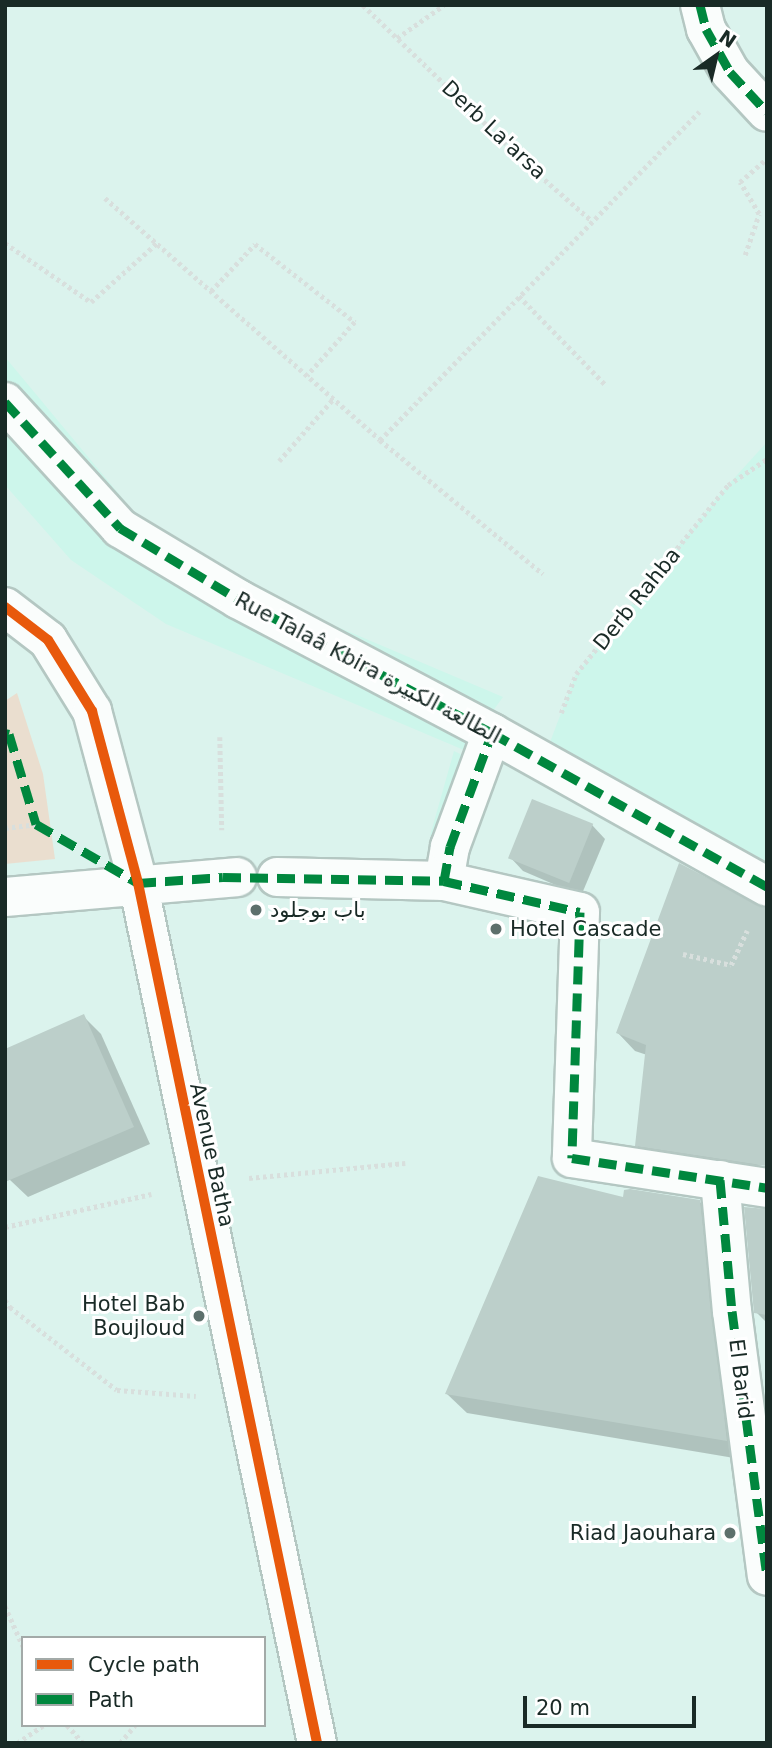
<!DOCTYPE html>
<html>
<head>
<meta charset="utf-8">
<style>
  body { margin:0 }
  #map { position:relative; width:772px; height:1748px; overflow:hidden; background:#dbf3ed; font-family:"DejaVu Sans",Vazirmatn,sans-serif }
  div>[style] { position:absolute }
  .built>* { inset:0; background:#cdf6eb }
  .green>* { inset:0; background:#eadecf }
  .shadow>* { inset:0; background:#0003 }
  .building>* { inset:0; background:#bccfca; transform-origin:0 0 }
  .path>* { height:4.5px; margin-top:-2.25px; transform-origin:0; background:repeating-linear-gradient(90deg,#d8dfdd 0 3.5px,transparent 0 7px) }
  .roads { filter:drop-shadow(2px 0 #b4c7c2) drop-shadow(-2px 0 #b4c7c2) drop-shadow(0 2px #b4c7c2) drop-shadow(0 -2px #b4c7c2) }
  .street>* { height:38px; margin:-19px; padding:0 19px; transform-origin:19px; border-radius:19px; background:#fafdfc }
  .quiet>* { height:9px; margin-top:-4.5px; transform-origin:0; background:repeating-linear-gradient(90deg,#00873e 0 18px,transparent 0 27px) }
  .cycleway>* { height:10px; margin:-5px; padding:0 5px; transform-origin:5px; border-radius:5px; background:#e8590c }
  .dots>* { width:19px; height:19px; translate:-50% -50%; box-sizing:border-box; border:4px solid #fff; border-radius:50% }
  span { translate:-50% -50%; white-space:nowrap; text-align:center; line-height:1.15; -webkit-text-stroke:6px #fff; paint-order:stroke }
  .street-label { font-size:21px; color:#192a26 }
  .poi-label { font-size:21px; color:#192a26 }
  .left { translate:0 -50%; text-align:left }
  .right { translate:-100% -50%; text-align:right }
  .frame { position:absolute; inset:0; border:7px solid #192a26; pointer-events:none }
  .legend { position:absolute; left:21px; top:1636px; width:245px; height:91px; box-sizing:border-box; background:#fff; border:2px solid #a3aaa8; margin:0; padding:9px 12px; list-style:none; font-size:21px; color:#192a26 }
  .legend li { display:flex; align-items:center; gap:14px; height:35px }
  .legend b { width:35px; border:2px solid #a3aaa8 }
  .north { position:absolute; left:681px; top:21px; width:70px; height:70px; -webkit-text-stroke:5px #fff; paint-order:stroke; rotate:34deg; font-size:19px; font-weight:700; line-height:28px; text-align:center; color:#192a26 }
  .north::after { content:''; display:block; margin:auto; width:24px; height:32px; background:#192a26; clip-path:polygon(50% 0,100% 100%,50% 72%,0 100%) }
  .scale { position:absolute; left:523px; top:1696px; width:173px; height:32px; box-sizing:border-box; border:4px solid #192a26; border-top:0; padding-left:9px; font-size:21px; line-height:24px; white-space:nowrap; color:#192a26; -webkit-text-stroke:5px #fff; paint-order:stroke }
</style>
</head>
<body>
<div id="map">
  <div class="built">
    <i style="clip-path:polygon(5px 357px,158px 541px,143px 560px,185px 590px,203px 570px,503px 697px,487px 719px,497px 764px,166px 624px,71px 560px,5px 485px)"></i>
    <i style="clip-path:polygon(767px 442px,767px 887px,542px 763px,576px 674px,728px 485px)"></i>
    <i style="clip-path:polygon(454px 751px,497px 772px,476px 835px,430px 836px)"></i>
  </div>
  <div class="green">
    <i style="clip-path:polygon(17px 693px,43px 774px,55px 859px,5px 864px,5px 701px)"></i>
  </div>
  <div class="shadow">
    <i style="clip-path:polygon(592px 825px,605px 839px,581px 896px,523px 871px,510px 857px)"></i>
    <i style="clip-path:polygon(767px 913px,767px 1164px,702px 1170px,654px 1163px,636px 1145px,647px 1055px,635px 1051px,618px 1033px)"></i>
    <i style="clip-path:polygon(83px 1016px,101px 1034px,150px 1144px,28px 1197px,10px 1180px,5px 1168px)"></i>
    <i style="clip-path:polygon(624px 1199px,699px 1201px,719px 1222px,746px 1460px,467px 1413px,447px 1394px)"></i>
    <i style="clip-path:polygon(767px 1210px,767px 1323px,756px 1312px)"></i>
  </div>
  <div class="building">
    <i style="left:532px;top:799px;width:66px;height:64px;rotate:22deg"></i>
    <i style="clip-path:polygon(679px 863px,767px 909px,767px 1166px,635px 1146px,646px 1045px,616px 1033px)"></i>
    <i style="clip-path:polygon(84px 1014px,134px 1127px,5px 1182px,5px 1049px)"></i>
    <i style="clip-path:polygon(538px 1176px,623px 1197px,624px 1190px,630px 1189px,700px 1200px,727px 1441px,445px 1394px)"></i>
    <i style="clip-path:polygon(744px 1207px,767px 1209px,767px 1315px,754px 1313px)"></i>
  </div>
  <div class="path">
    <i style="left:363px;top:5px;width:231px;rotate:44.1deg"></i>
    <i style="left:529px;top:166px;width:84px;rotate:41.1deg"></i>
    <i style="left:397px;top:38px;width:57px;rotate:-35.1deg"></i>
    <i style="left:105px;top:198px;width:366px;rotate:41.3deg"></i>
    <i style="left:380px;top:440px;width:211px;rotate:39.4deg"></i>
    <i style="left:5px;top:243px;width:104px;rotate:34.5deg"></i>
    <i style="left:91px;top:302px;width:89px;rotate:-41.8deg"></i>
    <i style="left:745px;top:255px;width:43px;rotate:-71.1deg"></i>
    <i style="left:759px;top:214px;width:37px;rotate:-121deg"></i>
    <i style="left:740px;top:182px;width:32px;rotate:-41deg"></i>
    <i style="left:211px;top:291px;width:64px;rotate:-46.9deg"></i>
    <i style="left:255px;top:244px;width:127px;rotate:38deg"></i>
    <i style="left:355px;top:322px;width:72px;rotate:131.6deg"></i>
    <i style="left:519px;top:296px;width:124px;rotate:45.7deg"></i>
    <i style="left:380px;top:440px;width:458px;rotate:-45.8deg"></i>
    <i style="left:279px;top:461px;width:82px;rotate:-48.9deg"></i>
    <i style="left:561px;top:713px;width:42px;rotate:-69deg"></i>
    <i style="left:576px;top:674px;width:243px;rotate:-51.2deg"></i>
    <i style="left:728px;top:485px;width:47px;rotate:-33.7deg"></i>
    <i style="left:220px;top:737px;width:93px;rotate:88.8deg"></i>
    <i style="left:5px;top:828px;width:31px;rotate:-7deg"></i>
    <i style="left:683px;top:954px;width:49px;rotate:12.9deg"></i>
    <i style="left:731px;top:965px;width:38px;rotate:-65deg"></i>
    <i style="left:249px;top:1178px;width:157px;rotate:-5.5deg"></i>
    <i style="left:5px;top:1227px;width:150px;rotate:-12.7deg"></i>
    <i style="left:5px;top:1300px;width:9px;rotate:54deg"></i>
    <i style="left:10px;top:1307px;width:135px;rotate:37.8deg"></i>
    <i style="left:117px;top:1390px;width:79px;rotate:4.3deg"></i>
    <i style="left:5px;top:1606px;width:44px;rotate:65.8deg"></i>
    <i style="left:67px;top:1725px;width:24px;rotate:48deg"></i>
    <i style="left:17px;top:1743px;width:32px;rotate:-34deg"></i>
    <i style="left:120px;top:1743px;width:23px;rotate:-50deg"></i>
  </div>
  <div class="roads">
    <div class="street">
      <i style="left:700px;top:5px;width:25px;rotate:76deg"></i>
      <i style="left:706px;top:29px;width:49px;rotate:60.8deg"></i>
      <i style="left:730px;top:72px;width:54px;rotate:47.2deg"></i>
      <i style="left:5px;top:402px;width:171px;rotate:47.6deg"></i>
      <i style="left:120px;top:528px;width:138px;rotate:31deg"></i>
      <i style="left:238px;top:599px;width:287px;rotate:27.8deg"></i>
      <i style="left:492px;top:733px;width:315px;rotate:29.2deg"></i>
      <i style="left:5px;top:607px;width:54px;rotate:37.5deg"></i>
      <i style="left:48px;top:640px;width:84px;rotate:58.2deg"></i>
      <i style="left:92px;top:711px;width:178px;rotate:75deg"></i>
      <i style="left:138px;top:883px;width:878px;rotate:78.24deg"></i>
      <i style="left:277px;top:877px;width:167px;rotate:1.4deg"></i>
      <i style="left:444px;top:881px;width:139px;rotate:12.8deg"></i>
      <i style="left:580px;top:912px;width:246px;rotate:91.9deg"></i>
      <i style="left:572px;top:1158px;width:197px;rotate:8.7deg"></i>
      <i style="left:444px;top:881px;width:35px;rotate:-80deg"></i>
      <i style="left:450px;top:847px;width:121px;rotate:-69.8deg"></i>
      <i style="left:5px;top:897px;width:233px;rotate:-4.9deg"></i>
      <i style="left:720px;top:1180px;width:132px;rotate:84.8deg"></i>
      <i style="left:732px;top:1311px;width:267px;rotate:82.5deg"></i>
    </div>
  </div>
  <div class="quiet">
    <i style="left:700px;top:5px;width:25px;rotate:76deg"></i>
    <i style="left:706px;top:29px;width:49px;rotate:60.8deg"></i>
    <i style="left:730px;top:72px;width:54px;rotate:47.2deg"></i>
    <i style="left:5px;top:402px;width:171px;rotate:47.6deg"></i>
    <i style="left:120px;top:528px;width:138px;rotate:31deg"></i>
    <i style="left:238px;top:599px;width:287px;rotate:27.8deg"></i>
    <i style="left:492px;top:733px;width:315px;rotate:29.2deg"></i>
    <i style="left:5px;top:733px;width:4px;rotate:14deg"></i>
    <i style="left:9px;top:734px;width:94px;rotate:73.3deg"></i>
    <i style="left:36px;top:824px;width:118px;rotate:30deg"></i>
    <i style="left:138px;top:883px;width:85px;rotate:-4deg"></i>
    <i style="left:223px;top:877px;width:221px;rotate:1deg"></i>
    <i style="left:444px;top:881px;width:139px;rotate:12.8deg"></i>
    <i style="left:580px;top:912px;width:246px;rotate:91.9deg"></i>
    <i style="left:572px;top:1158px;width:197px;rotate:8.7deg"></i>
    <i style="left:444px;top:881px;width:35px;rotate:-80deg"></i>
    <i style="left:450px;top:847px;width:121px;rotate:-69.8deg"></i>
    <i style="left:720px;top:1180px;width:132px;rotate:84.8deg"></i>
    <i style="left:732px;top:1311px;width:267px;rotate:82.5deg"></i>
  </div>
  <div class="cycleway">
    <i style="left:5px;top:607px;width:54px;rotate:37.5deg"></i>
    <i style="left:48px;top:640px;width:84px;rotate:58.2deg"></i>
    <i style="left:92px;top:711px;width:178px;rotate:75deg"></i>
    <i style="left:138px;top:883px;width:878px;rotate:78.24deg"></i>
  </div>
  <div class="dots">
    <i style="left:256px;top:910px;background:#5d706c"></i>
    <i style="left:496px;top:929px;background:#5d706c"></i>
    <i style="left:199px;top:1316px;background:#5d706c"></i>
    <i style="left:730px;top:1533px;background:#5d706c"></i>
  </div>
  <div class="street-label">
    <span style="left:494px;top:130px;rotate:43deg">Derb La'arsa</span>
    <span style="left:637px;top:599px;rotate:-51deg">Derb Rahba</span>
    <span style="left:368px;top:668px;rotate:28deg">Rue Talaâ Kbira الطالعة الكبيرة</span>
    <span style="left:212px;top:1155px;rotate:78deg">Avenue Batha</span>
    <span style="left:741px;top:1379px;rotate:83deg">El Barid</span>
  </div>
  <div class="poi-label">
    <span class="left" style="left:270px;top:910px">باب بوجلود</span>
    <span class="left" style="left:510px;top:929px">Hotel Cascade</span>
    <span class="right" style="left:185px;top:1316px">Hotel Bab<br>Boujloud</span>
    <span class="right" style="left:716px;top:1533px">Riad Jaouhara</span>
  </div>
  <div class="frame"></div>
  <ul class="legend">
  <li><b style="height:9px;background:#e8590c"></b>Cycle path</li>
  <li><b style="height:9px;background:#00873e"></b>Path</li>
  </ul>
  <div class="north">N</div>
  <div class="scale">20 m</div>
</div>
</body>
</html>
